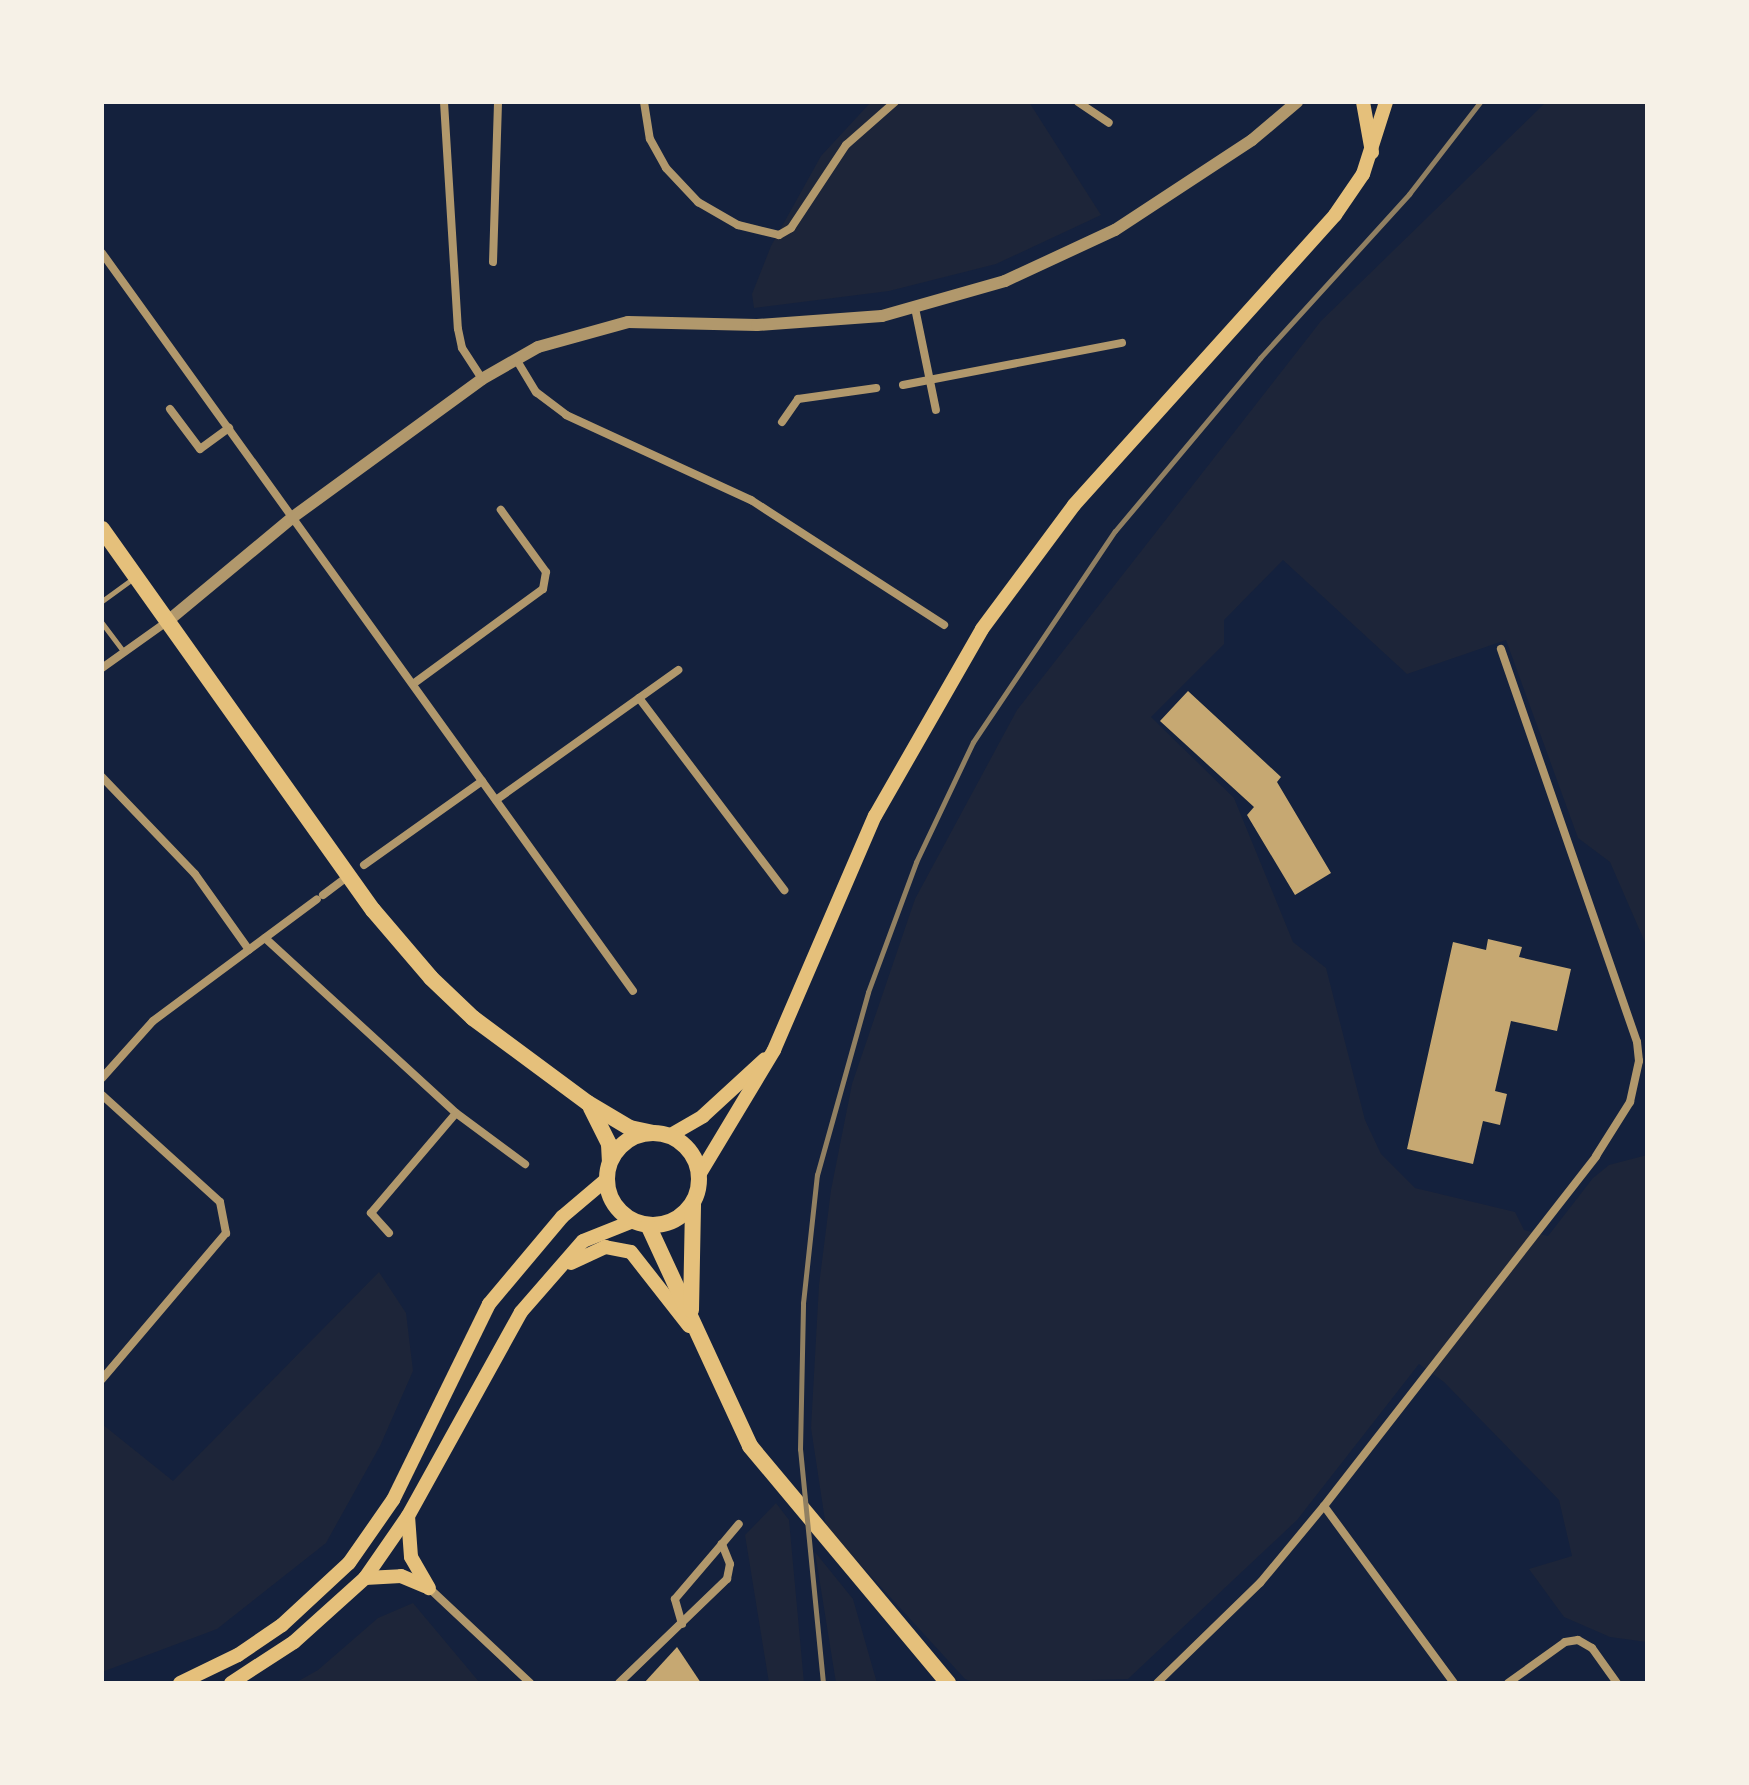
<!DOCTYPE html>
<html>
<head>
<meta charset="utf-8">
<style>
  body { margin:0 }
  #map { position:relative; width:1749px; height:1785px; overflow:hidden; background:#14213d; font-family:Lato,sans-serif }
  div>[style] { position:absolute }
  .green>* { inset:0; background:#1d2539 }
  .building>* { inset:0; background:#c6a872 }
  .service>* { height:5px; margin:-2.5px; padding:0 2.5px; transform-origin:2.5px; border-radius:2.5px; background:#b1986c }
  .minor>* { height:8px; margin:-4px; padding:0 4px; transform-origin:4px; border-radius:4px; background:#b1986c }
  .tertiary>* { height:12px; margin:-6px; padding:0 6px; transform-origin:6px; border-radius:6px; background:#b1986c }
  .secondary>* { height:14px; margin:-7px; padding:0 7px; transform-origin:7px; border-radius:7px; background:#e5c07b }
  .primary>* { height:16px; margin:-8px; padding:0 8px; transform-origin:8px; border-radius:8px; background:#e5c07b }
  .primary>.ring { margin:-8px; padding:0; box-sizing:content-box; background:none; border:16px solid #e5c07b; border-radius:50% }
  .rail>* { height:5px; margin:-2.5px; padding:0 2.5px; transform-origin:2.5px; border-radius:2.5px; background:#918062 }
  span { translate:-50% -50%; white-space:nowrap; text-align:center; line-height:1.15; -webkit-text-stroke:6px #f6f1e7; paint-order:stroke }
  .frame { position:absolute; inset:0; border:104px solid #f6f1e7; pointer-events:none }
</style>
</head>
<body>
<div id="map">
  <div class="green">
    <i style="clip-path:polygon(871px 102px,1029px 102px,1101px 215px,996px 264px,889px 291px,754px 308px,752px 294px,771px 246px,821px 156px)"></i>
    <i style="clip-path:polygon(1546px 102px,1647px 102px,1647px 947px,1610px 862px,1578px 838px,1506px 640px,1407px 674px,1283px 560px,1224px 620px,1224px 644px,1151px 717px,1234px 798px,1293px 942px,1326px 968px,1365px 1120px,1381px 1154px,1415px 1188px,1515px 1212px,1524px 1230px,1548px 1236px,1593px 1178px,1609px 1165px,1647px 1155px,1647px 1642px,1610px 1637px,1564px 1617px,1529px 1569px,1572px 1556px,1559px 1500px,1444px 1382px,1419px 1364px,1297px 1520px,1128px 1679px,976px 1683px,965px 1679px,826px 1527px,811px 1428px,819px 1285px,831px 1190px,852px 1084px,915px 899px,1017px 710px,1321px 321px)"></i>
    <i style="clip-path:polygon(379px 1272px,406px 1313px,413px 1371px,380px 1446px,326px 1543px,217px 1629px,102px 1672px,102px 1424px,173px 1481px)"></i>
    <i style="clip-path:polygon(776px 1503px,789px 1520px,804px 1683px,769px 1683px,745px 1535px)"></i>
    <i style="clip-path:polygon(815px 1552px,853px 1599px,877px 1683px,836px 1683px)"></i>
    <i style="clip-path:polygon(413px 1603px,480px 1683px,295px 1683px,318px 1670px,378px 1618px)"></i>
  </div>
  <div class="building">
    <i style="clip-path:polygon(1188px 691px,1281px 777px,1277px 782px,1331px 873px,1295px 895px,1247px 815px,1254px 807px,1160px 721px)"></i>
    <i style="clip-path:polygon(1488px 939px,1522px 947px,1519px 957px,1571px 969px,1557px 1031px,1511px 1021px,1495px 1091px,1507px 1094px,1500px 1125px,1483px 1121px,1473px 1164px,1407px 1149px,1453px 942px,1486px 950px)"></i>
    <i style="clip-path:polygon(677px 1647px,701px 1683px,644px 1683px)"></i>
  </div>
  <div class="service">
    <i style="left:102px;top:601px;width:37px;rotate:-36deg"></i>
    <i style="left:102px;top:623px;width:36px;rotate:53deg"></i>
  </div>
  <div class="minor">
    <i style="left:444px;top:102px;width:227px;rotate:86.5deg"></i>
    <i style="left:458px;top:329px;width:19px;rotate:78deg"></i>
    <i style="left:462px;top:348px;width:37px;rotate:57deg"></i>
    <i style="left:644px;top:102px;width:37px;rotate:81deg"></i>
    <i style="left:650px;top:139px;width:33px;rotate:61deg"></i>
    <i style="left:666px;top:168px;width:47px;rotate:46.7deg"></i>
    <i style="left:698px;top:202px;width:46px;rotate:29.9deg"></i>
    <i style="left:738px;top:225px;width:42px;rotate:13.7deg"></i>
    <i style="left:779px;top:235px;width:14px;rotate:-30deg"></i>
    <i style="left:791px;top:228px;width:100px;rotate:-56.5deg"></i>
    <i style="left:846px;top:145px;width:65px;rotate:-41.3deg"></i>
    <i style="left:1078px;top:102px;width:37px;rotate:34deg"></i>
    <i style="left:102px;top:253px;width:909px;rotate:54.26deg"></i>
    <i style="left:493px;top:262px;width:160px;rotate:-88.2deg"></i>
    <i style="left:915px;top:308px;width:104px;rotate:78.4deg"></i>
    <i style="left:516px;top:359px;width:39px;rotate:59deg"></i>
    <i style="left:536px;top:392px;width:38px;rotate:37deg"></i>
    <i style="left:566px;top:415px;width:204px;rotate:24.7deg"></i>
    <i style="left:751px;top:500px;width:230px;rotate:32.9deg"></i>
    <i style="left:903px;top:385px;width:223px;rotate:-10.9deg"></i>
    <i style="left:170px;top:409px;width:50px;rotate:53.1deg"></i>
    <i style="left:200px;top:449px;width:36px;rotate:-36deg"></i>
    <i style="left:782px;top:422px;width:28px;rotate:-55deg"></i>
    <i style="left:798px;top:399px;width:79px;rotate:-8deg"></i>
    <i style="left:102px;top:668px;width:81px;rotate:-35.5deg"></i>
    <i style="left:413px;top:684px;width:161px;rotate:-36.2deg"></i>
    <i style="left:543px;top:589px;width:17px;rotate:-80deg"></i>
    <i style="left:546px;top:572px;width:77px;rotate:-126deg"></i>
    <i style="left:639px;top:698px;width:241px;rotate:52.9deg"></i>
    <i style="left:102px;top:777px;width:134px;rotate:46.2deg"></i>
    <i style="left:195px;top:874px;width:93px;rotate:54.6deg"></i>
    <i style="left:496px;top:800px;width:224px;rotate:-35.5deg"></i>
    <i style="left:364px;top:865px;width:145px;rotate:-35.4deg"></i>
    <i style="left:323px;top:895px;width:31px;rotate:-37deg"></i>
    <i style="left:265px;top:938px;width:259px;rotate:42.5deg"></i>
    <i style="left:456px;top:1113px;width:86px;rotate:36.5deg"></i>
    <i style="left:102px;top:1078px;width:76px;rotate:-48.2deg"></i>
    <i style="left:153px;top:1021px;width:204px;rotate:-36.6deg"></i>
    <i style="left:102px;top:1095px;width:159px;rotate:42.2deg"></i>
    <i style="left:220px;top:1202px;width:32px;rotate:79deg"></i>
    <i style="left:226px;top:1233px;width:192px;rotate:130.3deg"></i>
    <i style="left:389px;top:1233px;width:27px;rotate:-132deg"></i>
    <i style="left:371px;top:1213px;width:131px;rotate:-49.6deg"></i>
    <i style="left:1324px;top:1506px;width:220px;rotate:53.7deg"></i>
    <i style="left:429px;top:1588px;width:139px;rotate:43.2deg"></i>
    <i style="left:682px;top:1624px;width:26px;rotate:-106deg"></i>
    <i style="left:675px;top:1599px;width:72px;rotate:-49.5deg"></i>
    <i style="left:619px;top:1683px;width:150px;rotate:-43.9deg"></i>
    <i style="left:727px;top:1579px;width:15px;rotate:-79deg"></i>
    <i style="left:730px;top:1564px;width:22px;rotate:-112deg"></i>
    <i style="left:722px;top:1544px;width:26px;rotate:-50deg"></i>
    <i style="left:1157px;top:1683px;width:144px;rotate:-44.2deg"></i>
    <i style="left:1260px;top:1583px;width:100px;rotate:-50.3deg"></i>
    <i style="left:1324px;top:1506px;width:443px;rotate:-52.1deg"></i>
    <i style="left:1596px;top:1156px;width:64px;rotate:-57.8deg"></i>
    <i style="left:1630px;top:1102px;width:42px;rotate:-77.6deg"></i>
    <i style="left:1639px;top:1061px;width:19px;rotate:-96deg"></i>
    <i style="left:1637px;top:1042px;width:416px;rotate:-109.1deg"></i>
    <i style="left:1508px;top:1683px;width:70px;rotate:-35.7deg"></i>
    <i style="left:1565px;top:1642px;width:13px;rotate:-9deg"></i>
    <i style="left:1578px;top:1640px;width:16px;rotate:30deg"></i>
    <i style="left:1592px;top:1648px;width:43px;rotate:54.5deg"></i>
  </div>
  <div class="tertiary">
    <i style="left:169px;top:620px;width:161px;rotate:-39.7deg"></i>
    <i style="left:293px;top:517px;width:234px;rotate:-36.1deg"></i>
    <i style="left:482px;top:379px;width:64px;rotate:-29.7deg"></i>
    <i style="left:538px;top:347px;width:93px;rotate:-15.5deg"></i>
    <i style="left:628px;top:322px;width:129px;rotate:1.3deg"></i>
    <i style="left:757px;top:325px;width:125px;rotate:-4.1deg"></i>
    <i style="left:882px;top:316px;width:128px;rotate:-15.9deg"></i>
    <i style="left:1005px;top:281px;width:121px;rotate:-24.9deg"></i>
    <i style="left:1115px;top:230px;width:164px;rotate:-33.3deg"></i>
    <i style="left:1252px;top:140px;width:59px;rotate:-40.2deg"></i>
  </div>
  <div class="secondary">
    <i style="left:1363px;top:102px;width:51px;rotate:79.8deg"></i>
    <i style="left:669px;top:1136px;width:39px;rotate:-30deg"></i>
    <i style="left:703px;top:1116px;width:84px;rotate:-42.6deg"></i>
    <i style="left:699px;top:1175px;width:146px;rotate:-59deg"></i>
    <i style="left:774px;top:1050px;width:255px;rotate:-66.7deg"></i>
    <i style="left:875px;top:816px;width:215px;rotate:-60.2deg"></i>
    <i style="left:982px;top:629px;width:154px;rotate:-53.4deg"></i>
    <i style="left:1074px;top:505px;width:390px;rotate:-48deg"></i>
    <i style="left:1335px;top:215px;width:50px;rotate:-55.7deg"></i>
    <i style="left:1363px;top:174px;width:76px;rotate:-72.3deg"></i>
    <i style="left:571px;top:1263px;width:38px;rotate:-25deg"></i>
    <i style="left:605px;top:1247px;width:26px;rotate:11deg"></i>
    <i style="left:631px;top:1252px;width:94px;rotate:51.9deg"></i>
    <i style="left:408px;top:1516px;width:41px;rotate:85.8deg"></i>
    <i style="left:411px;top:1557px;width:36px;rotate:60deg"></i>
    <i style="left:365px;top:1578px;width:36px;rotate:-3deg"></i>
    <i style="left:401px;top:1576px;width:26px;rotate:23deg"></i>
    <i style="left:180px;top:1683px;width:64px;rotate:-25.8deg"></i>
    <i style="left:238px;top:1655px;width:53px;rotate:-34.3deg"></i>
    <i style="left:282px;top:1625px;width:91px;rotate:-42.8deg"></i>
    <i style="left:349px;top:1563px;width:77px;rotate:-55.1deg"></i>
    <i style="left:393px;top:1500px;width:218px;rotate:-63.9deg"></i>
    <i style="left:489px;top:1304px;width:114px;rotate:-50deg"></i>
    <i style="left:562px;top:1217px;width:59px;rotate:-40.2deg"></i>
    <i style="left:231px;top:1683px;width:75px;rotate:-33.1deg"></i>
    <i style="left:294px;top:1642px;width:96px;rotate:-42deg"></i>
    <i style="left:365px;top:1578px;width:75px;rotate:-55.3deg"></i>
    <i style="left:408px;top:1516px;width:233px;rotate:-61deg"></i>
    <i style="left:521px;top:1312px;width:94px;rotate:-48.9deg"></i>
    <i style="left:583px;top:1241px;width:54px;rotate:-21.8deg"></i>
  </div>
  <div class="primary">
    <i style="left:102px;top:529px;width:468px;rotate:54.6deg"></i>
    <i style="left:373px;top:910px;width:89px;rotate:49.5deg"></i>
    <i style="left:431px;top:978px;width:58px;rotate:43.6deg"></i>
    <i style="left:473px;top:1018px;width:143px;rotate:36.5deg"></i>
    <i style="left:588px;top:1103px;width:49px;rotate:30.8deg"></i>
    <i style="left:630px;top:1128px;width:24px;rotate:12deg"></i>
    <i style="left:591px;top:1108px;width:40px;rotate:63.4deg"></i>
    <i style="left:609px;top:1144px;width:17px;rotate:87deg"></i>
    <i class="ring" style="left:607px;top:1133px;width:76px;height:76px"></i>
    <i style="left:648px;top:1225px;width:243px;rotate:65.2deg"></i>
    <i style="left:750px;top:1446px;width:309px;rotate:50.1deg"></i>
    <i style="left:691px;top:1310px;width:106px;rotate:-88.9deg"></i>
  </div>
  <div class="rail">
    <i style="left:823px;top:1683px;width:235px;rotate:-95.6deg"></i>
    <i style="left:800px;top:1449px;width:146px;rotate:-88.8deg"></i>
    <i style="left:803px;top:1303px;width:129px;rotate:-83.8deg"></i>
    <i style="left:817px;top:1175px;width:190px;rotate:-74.4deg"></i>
    <i style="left:868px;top:992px;width:139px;rotate:-69.7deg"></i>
    <i style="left:916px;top:862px;width:133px;rotate:-64.6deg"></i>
    <i style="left:973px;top:742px;width:254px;rotate:-56.1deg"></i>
    <i style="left:1115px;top:531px;width:226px;rotate:-50deg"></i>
    <i style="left:1260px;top:358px;width:222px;rotate:-47.7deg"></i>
    <i style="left:1409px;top:194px;width:116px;rotate:-52.3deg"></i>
  </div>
  <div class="frame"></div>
</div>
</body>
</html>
